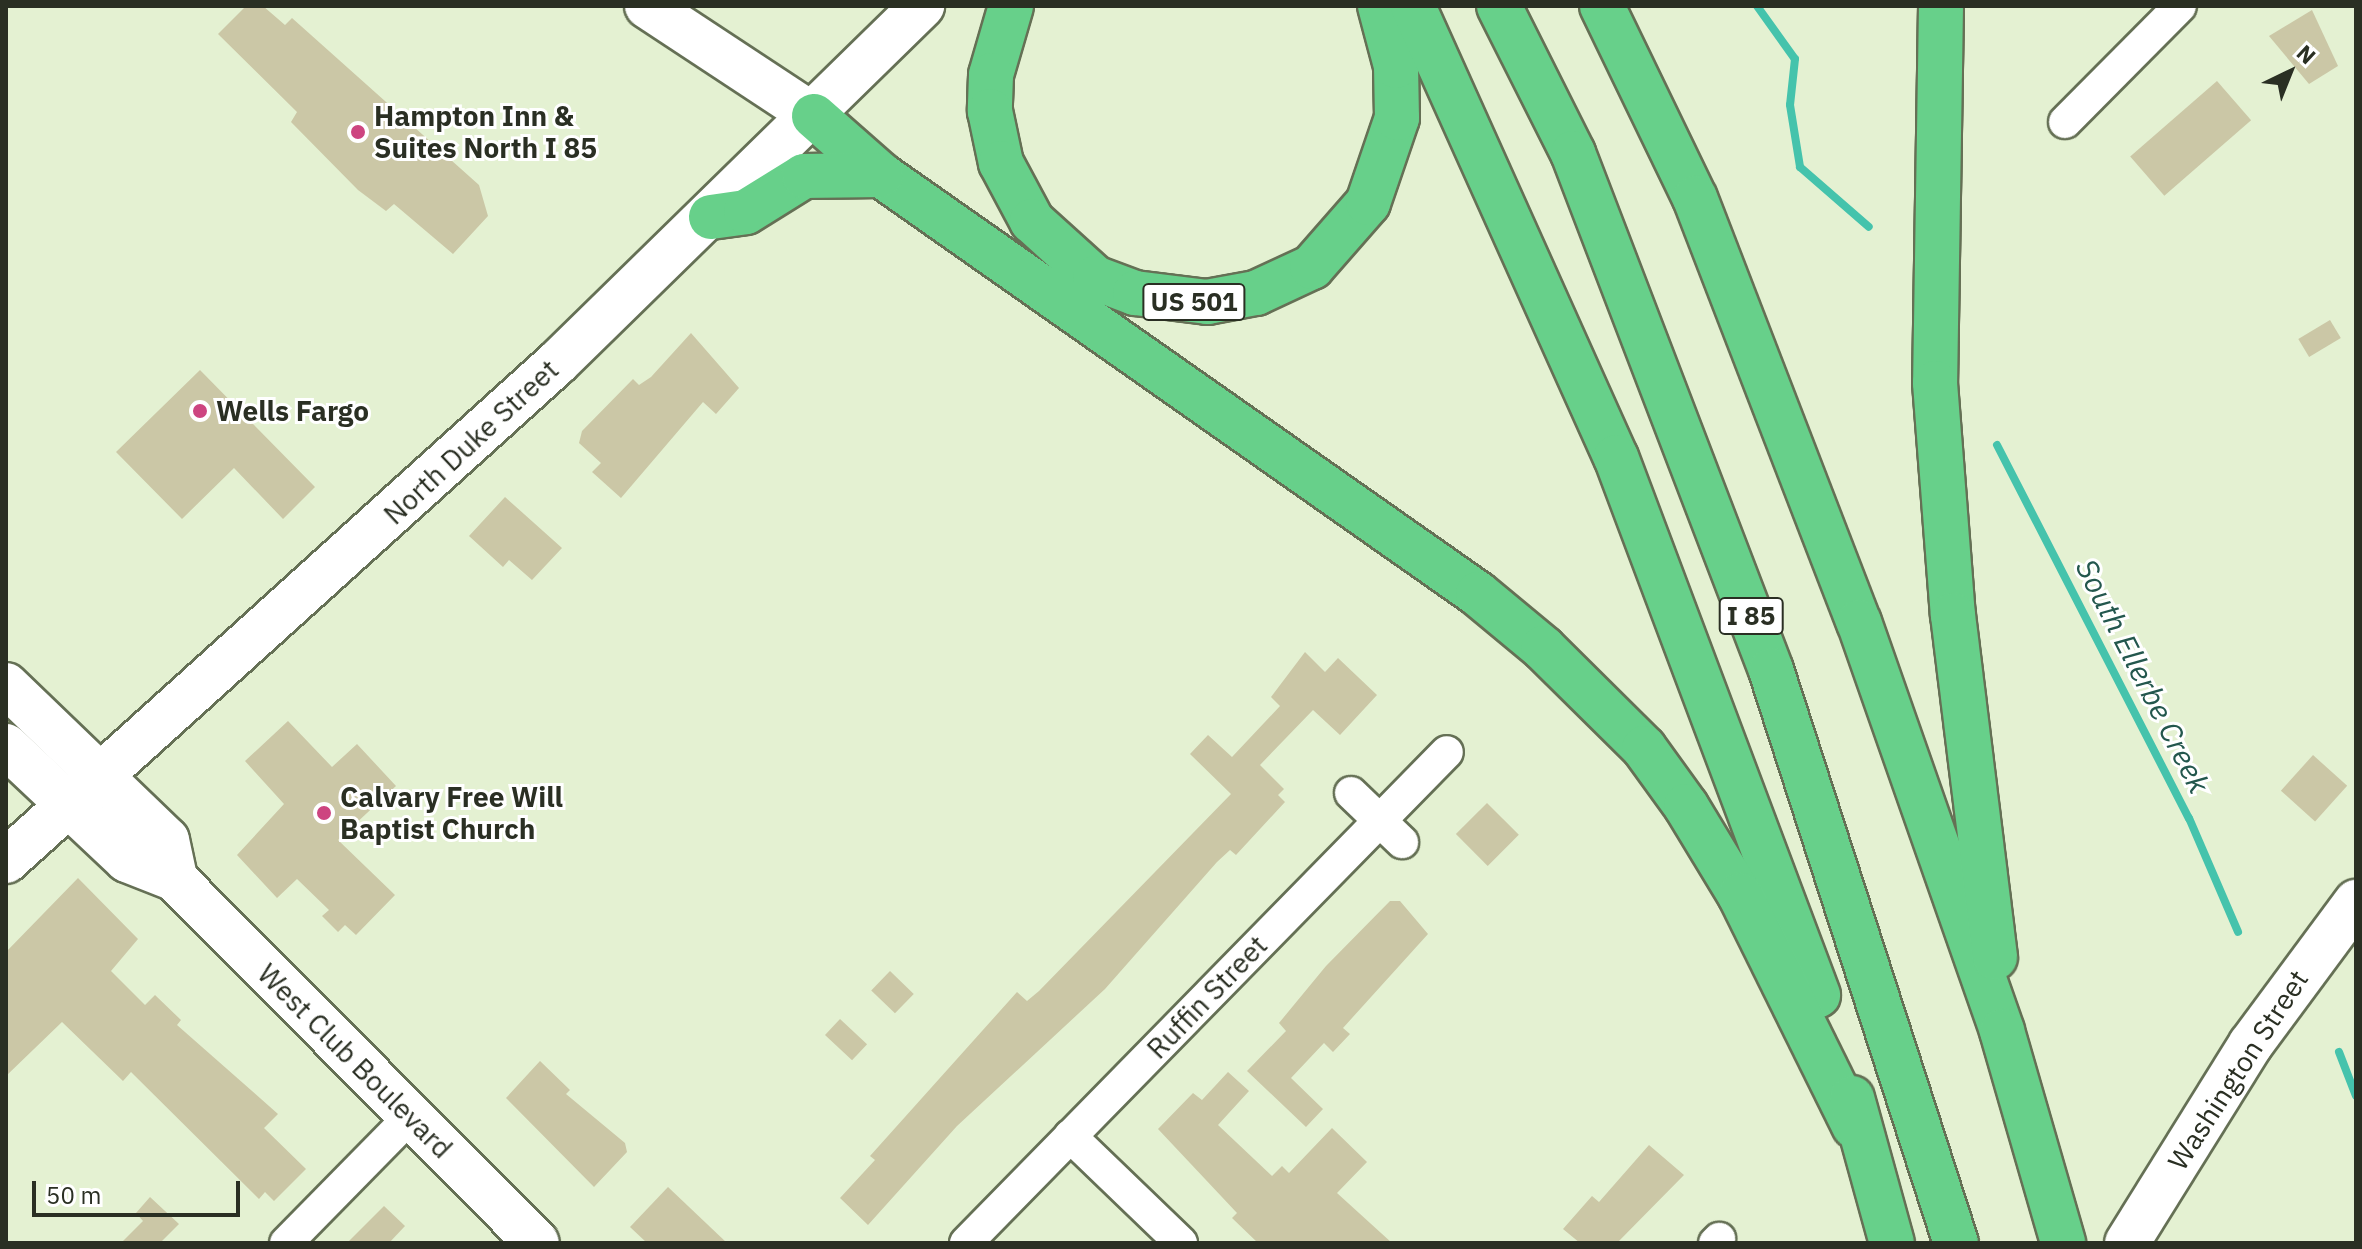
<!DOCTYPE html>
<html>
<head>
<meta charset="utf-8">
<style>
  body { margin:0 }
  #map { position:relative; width:2362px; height:1249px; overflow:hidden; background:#e4f1d2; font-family:"IBM Plex Sans",sans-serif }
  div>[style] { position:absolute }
  .stream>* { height:8px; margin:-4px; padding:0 4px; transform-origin:4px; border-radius:4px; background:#45c3ac }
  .building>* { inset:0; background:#cbc7a6; transform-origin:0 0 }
  .roads { filter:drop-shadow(2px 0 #657055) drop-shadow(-2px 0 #657055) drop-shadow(0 2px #657055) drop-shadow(0 -2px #657055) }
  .street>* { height:32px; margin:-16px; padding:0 16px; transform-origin:16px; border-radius:16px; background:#fff }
  .secondary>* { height:44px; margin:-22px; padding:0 22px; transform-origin:22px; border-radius:22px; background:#fff }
  .highway>* { height:44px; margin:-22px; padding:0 22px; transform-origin:22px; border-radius:22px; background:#67d08a }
  .dots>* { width:22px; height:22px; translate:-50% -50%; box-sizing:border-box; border:4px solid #fff; border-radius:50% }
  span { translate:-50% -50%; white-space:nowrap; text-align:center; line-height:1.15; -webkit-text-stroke:6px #fff; paint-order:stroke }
  .shield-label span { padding:2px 6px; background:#fff; border:2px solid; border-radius:6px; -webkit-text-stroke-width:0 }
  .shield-label { font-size:26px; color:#2a2f23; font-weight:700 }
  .poi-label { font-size:28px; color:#2a2f23; font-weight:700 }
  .left { translate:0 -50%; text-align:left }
  .street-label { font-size:28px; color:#2a2f23 }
  .water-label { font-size:30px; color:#23574d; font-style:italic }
  .frame { position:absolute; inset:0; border:8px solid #2a2f23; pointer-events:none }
  .north { position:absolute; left:2250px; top:32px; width:80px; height:80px; -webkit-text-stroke:6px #fff; paint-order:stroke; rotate:43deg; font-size:22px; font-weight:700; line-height:32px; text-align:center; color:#2a2f23 }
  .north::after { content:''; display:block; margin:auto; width:28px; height:36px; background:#2a2f23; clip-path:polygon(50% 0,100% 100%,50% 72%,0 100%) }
  .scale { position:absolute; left:32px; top:1181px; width:208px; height:36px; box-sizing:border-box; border:4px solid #2a2f23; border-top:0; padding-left:10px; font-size:24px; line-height:28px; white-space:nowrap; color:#2a2f23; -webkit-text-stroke:6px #fff; paint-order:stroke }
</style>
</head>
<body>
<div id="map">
  <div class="stream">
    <i style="left:1757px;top:6px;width:65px;rotate:54.4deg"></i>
    <i style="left:1795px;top:59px;width:46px;rotate:96.2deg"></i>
    <i style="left:1790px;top:105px;width:63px;rotate:80.8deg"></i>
    <i style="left:1800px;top:167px;width:91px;rotate:41deg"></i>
    <i style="left:1997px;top:445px;width:420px;rotate:62.8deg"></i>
    <i style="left:2189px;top:818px;width:124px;rotate:66.7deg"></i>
    <i style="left:2339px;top:1052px;width:47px;rotate:68.9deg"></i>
  </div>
  <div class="building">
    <i style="clip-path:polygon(246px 6px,263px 6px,285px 25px,292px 18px,479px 185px,488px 216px,453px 254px,394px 204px,386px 211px,358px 190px,291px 122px,297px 112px,218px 34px)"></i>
    <i style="clip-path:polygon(2312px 10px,2338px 66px,2309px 84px,2269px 36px)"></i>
    <i style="left:2217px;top:81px;width:52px;height:115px;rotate:49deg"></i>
    <i style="left:2330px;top:320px;width:21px;height:37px;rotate:59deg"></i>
    <i style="clip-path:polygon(691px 333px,739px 388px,716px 414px,703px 402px,621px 498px,592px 472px,601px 463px,579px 443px,582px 431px,633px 379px,639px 385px,651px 377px)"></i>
    <i style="clip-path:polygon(200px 370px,315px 487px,283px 519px,234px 468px,182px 519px,116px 452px)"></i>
    <i style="clip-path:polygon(505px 497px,562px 548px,532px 580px,509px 560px,503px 567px,469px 536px)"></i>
    <i style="clip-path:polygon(1305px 652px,1325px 672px,1338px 658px,1377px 695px,1340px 735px,1313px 710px,1260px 765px,1284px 789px,1278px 795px,1285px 802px,1236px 855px,1230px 850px,1217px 862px,1105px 989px,957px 1126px,868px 1225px,840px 1198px,875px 1160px,870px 1156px,1017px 992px,1027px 1001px,1039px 991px,1231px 794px,1190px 754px,1208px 735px,1232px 757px,1280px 706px,1271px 697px)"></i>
    <i style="clip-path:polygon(288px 721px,332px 767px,357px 744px,396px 786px,338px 840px,395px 895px,356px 935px,345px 925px,338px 932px,322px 916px,329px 910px,297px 879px,277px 898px,237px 855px,284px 804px,245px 761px)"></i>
    <i style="left:2313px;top:755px;width:46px;height:48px;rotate:42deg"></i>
    <i style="left:1487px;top:803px;width:45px;height:44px;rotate:45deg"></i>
    <i style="clip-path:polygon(78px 878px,138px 939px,111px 971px,145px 1005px,155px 995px,181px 1020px,177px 1025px,278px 1114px,264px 1128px,306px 1169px,274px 1201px,265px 1192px,259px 1199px,131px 1072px,123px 1081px,62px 1022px,6px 1076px,6px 952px)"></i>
    <i style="clip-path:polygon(1390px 901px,1400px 901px,1428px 934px,1343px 1028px,1350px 1034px,1333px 1052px,1324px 1043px,1291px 1078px,1323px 1109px,1306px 1127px,1247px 1071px,1286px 1031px,1279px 1023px,1326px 966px)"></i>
    <i style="left:890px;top:971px;width:33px;height:27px;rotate:44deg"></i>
    <i style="left:840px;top:1019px;width:37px;height:22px;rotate:43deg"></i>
    <i style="clip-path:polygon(540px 1061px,570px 1090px,566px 1094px,625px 1143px,627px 1152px,594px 1187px,506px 1098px)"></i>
    <i style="clip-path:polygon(1228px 1072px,1249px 1091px,1218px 1125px,1272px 1176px,1282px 1166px,1289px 1173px,1332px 1128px,1367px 1162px,1337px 1193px,1392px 1243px,1258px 1243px,1232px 1218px,1237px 1213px,1158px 1129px,1193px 1093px,1202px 1100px)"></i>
    <i style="clip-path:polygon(1649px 1145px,1684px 1175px,1617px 1243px,1580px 1243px,1563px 1229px,1592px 1196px,1599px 1202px)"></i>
    <i style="clip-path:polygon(668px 1187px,727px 1243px,647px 1243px,630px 1227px)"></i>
    <i style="clip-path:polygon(150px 1197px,179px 1224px,160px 1243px,121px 1243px,143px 1221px,136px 1213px)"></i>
    <i style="clip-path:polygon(384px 1206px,405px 1226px,389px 1243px,347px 1243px)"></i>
  </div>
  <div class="roads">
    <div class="street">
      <i style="left:2065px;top:122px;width:163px;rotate:-45.2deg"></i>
      <i style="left:1351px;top:793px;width:71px;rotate:43.9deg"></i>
      <i style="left:1070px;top:1136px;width:154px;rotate:43.9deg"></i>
      <i style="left:286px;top:1243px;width:178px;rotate:-45.5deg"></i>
      <i style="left:966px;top:1243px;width:687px;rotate:-45.59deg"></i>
      <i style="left:1715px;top:1243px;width:6px;rotate:-45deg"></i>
    </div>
    <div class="secondary">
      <i style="left:647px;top:6px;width:200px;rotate:33.4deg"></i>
      <i style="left:6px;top:685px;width:223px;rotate:43.9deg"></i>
      <i style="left:167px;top:840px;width:40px;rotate:78deg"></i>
      <i style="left:6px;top:746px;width:166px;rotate:43.3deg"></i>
      <i style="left:127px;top:860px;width:52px;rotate:21.6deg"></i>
      <i style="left:175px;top:879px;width:513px;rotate:45.16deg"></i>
      <i style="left:6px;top:861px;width:743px;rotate:-42.11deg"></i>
      <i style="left:557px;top:363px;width:511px;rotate:-44.37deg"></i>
      <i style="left:2127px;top:1243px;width:234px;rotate:-58.1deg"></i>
      <i style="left:2251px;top:1044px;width:177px;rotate:-53.5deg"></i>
    </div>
    <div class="highway">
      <i style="left:1011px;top:6px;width:72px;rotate:106.2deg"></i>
      <i style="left:991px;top:75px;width:36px;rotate:92deg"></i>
      <i style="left:990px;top:111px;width:53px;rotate:78.1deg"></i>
      <i style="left:1001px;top:163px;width:66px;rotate:61.9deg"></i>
      <i style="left:1032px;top:221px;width:85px;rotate:42.1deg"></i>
      <i style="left:1095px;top:278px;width:43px;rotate:20.6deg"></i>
      <i style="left:1135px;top:293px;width:73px;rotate:7.1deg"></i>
      <i style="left:1207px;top:302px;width:50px;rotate:-10.4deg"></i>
      <i style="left:1256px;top:293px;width:62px;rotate:-24.9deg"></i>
      <i style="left:1312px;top:267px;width:85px;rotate:-48.8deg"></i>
      <i style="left:1368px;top:203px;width:90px;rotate:-71.2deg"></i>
      <i style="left:1397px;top:118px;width:52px;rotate:-91.1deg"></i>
      <i style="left:1396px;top:66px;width:62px;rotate:-104.9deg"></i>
      <i style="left:1413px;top:6px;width:495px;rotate:65.8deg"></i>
      <i style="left:1616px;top:457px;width:575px;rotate:69.42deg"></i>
      <i style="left:1499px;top:6px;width:165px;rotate:63.3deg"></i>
      <i style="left:1573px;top:153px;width:554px;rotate:69.04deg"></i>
      <i style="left:1771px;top:670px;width:602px;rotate:72.11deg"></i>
      <i style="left:1602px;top:6px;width:213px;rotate:64.2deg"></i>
      <i style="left:1695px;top:198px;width:455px;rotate:68.9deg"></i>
      <i style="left:1859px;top:622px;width:433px;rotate:70.7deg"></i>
      <i style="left:2002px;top:1031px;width:221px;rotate:73.9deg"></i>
      <i style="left:1941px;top:6px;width:377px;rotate:90.9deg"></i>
      <i style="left:1935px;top:383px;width:233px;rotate:85.6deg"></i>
      <i style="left:1953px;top:615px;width:345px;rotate:83deg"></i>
      <i style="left:814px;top:116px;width:89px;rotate:41.4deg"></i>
      <i style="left:881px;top:175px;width:729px;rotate:35.06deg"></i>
      <i style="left:1478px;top:594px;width:85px;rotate:39.7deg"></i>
      <i style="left:1543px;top:648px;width:142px;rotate:44.7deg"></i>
      <i style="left:1644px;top:748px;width:72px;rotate:54.1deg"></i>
      <i style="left:1686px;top:806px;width:104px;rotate:58.8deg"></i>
      <i style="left:1740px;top:895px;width:258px;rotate:63.7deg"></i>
      <i style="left:711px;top:217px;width:35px;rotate:-8deg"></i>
      <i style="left:746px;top:212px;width:68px;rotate:-31.8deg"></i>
      <i style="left:804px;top:176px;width:77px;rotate:-0.7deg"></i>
      <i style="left:1852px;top:1098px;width:150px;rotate:74.6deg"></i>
    </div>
  </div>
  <div class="dots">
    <i style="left:358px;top:132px;background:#cd4580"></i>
    <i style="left:200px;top:411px;background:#cd4580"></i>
    <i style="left:324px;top:813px;background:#cd4580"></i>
  </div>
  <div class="shield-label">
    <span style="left:1194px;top:302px">US 501</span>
    <span style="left:1751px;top:616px">I 85</span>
  </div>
  <div class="poi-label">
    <span class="left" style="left:374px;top:132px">Hampton Inn &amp;<br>Suites North I 85</span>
    <span class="left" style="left:216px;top:411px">Wells Fargo</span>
    <span class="left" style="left:340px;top:813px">Calvary Free Will<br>Baptist Church</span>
  </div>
  <div class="street-label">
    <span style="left:471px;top:442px;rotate:-43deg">North Duke Street</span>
    <span style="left:1207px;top:997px;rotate:-46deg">Ruffin Street</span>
    <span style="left:355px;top:1061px;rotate:45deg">West Club Boulevard</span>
    <span style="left:2238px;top:1070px;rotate:-57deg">Washington Street</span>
  </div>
  <div class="water-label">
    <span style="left:2143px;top:676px;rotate:63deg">South Ellerbe Creek</span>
  </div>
  <div class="frame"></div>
  <div class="north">N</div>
  <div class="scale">50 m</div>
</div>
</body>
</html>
